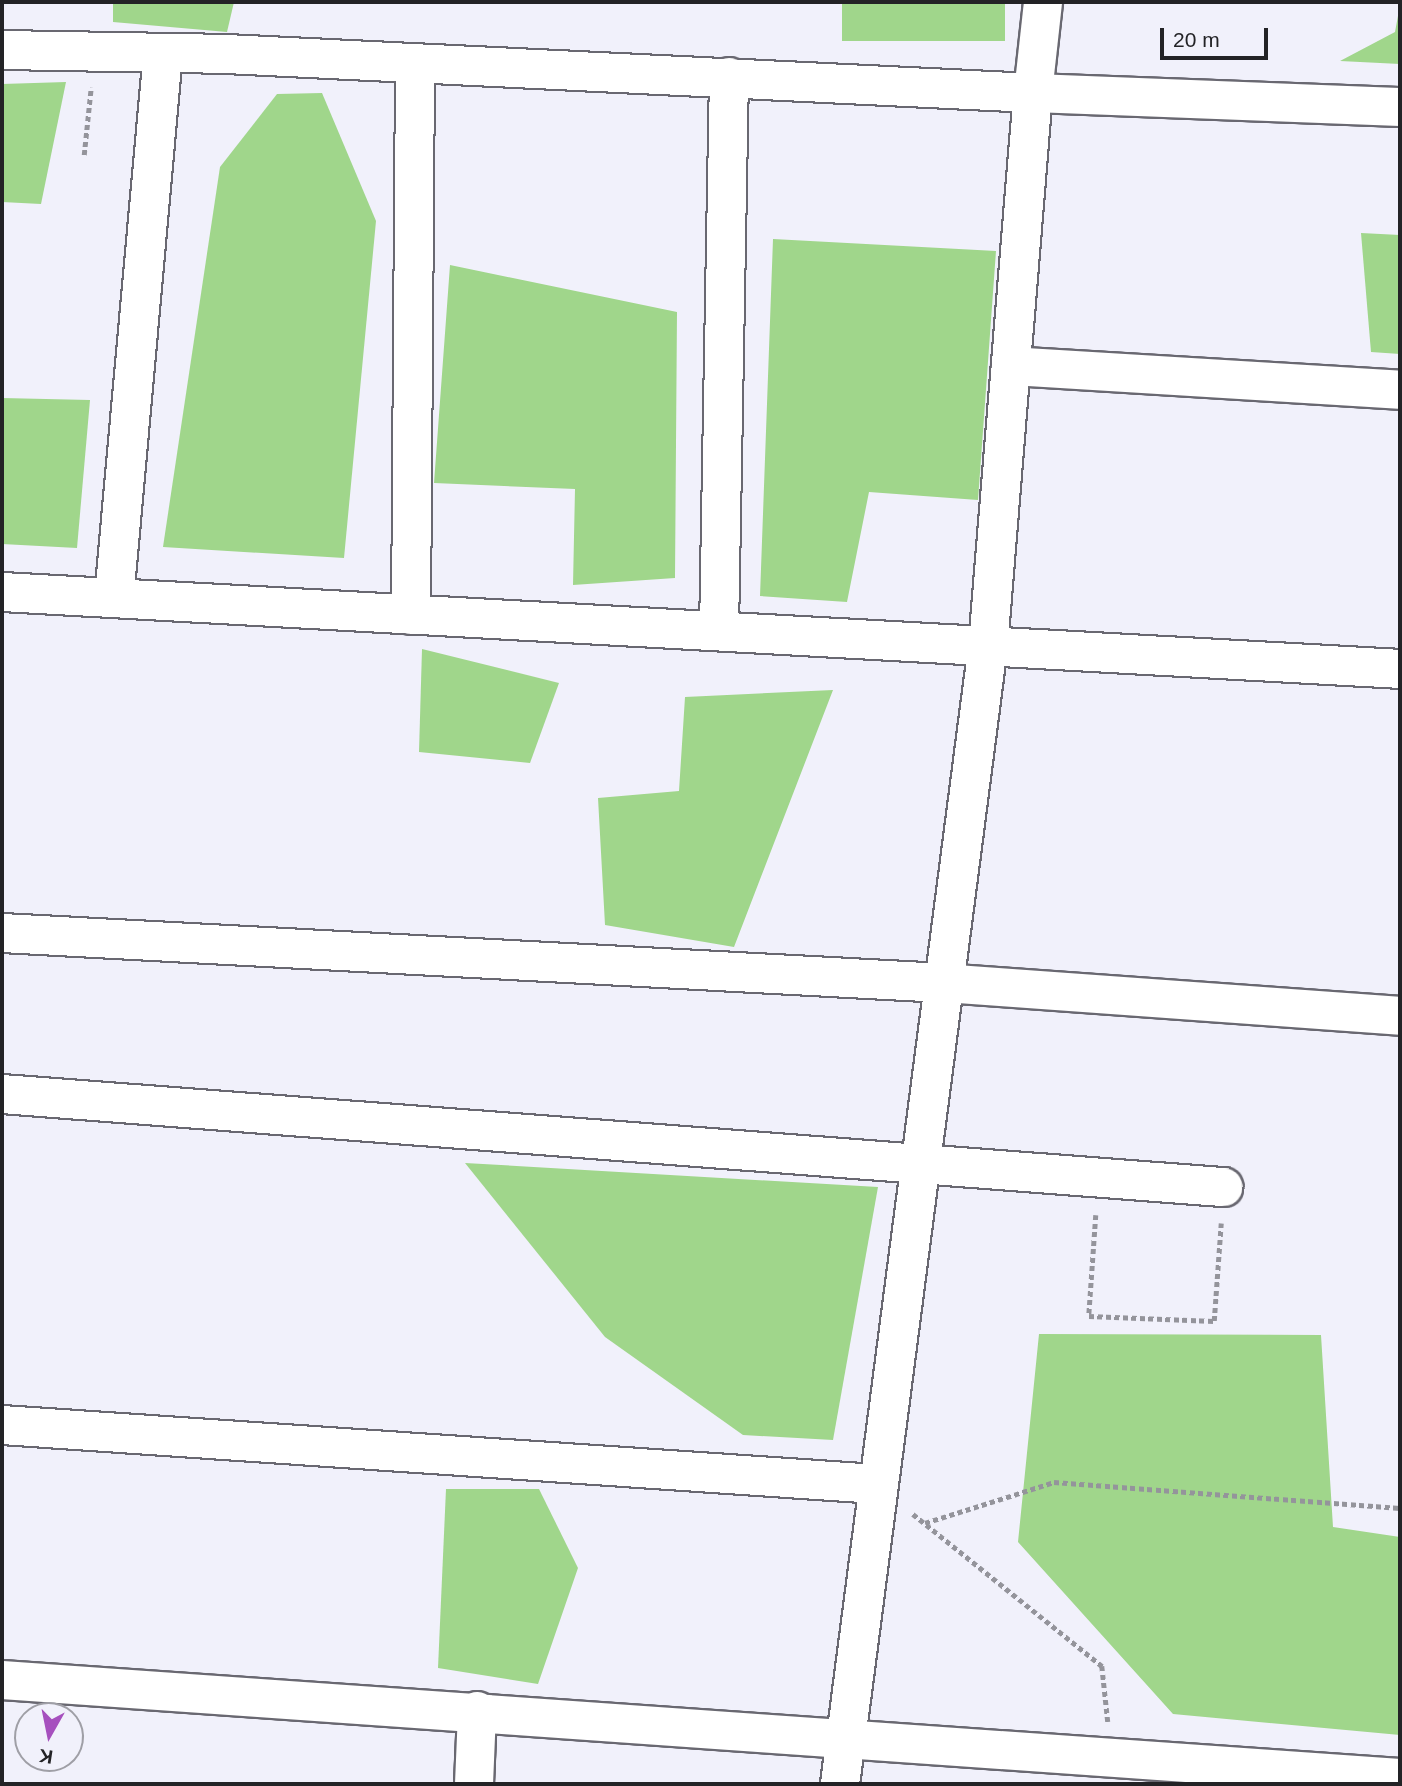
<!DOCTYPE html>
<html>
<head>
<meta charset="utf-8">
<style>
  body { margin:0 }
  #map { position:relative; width:1402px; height:1786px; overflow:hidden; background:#f1f1fb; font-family:Arial,sans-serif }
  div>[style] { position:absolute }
  .green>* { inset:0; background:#a0d68b; transform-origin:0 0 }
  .path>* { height:4.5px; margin-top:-2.25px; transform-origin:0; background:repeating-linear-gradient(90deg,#94949b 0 5px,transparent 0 8.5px) }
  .roads { filter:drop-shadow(2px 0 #696871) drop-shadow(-2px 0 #696871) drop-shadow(0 2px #696871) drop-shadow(0 -2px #696871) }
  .minor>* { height:38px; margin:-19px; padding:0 19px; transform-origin:19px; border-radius:19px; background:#fff }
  span { translate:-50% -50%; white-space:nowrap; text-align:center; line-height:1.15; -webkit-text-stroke:7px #f1f1fb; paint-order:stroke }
  .frame { position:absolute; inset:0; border:4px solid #232326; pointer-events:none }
  .north { position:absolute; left:14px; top:1702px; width:70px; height:70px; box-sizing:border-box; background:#f1f1fb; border:2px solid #9f9fa6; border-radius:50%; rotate:189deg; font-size:19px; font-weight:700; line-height:28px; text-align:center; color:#232326 }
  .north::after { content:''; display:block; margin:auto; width:24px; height:32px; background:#a650be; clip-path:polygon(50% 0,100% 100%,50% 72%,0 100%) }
  .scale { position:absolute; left:1160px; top:28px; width:108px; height:32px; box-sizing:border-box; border:4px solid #232326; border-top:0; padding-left:9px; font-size:21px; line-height:24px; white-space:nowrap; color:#232326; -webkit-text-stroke:5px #f1f1fb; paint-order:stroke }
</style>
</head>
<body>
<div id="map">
  <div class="green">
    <i style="clip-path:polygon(113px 2px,234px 2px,227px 32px,113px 22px)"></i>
    <i style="left:842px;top:2px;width:163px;height:39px"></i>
    <i style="clip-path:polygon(1400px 5px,1400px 64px,1340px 61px,1395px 32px)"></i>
    <i style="clip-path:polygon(66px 82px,41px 204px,2px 202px,2px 84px)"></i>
    <i style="clip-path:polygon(322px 93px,376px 221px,344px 558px,163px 547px,220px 167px,277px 94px)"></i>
    <i style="clip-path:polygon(1361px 233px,1400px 235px,1400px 354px,1371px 352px)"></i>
    <i style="clip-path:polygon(773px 239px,996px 251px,978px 500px,869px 492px,847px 602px,760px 596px)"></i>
    <i style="clip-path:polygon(450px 265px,677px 312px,675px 578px,573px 585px,575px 489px,434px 483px)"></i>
    <i style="clip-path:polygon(2px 398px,90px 400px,77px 548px,2px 544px)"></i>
    <i style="clip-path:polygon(422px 649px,559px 683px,530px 763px,419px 752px)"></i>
    <i style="clip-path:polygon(833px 690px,734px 947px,605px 925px,598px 798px,679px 791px,685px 697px)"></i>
    <i style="clip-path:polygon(465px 1163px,878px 1187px,833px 1440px,743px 1435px,605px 1337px)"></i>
    <i style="clip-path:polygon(1039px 1334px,1321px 1335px,1333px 1527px,1400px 1537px,1400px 1735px,1173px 1714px,1018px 1542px)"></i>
    <i style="clip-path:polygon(446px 1489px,539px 1489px,578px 1568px,538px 1684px,438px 1668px)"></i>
  </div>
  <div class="path">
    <i style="left:84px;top:155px;width:68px;rotate:-84.1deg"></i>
    <i style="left:1096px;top:1215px;width:101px;rotate:94deg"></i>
    <i style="left:1089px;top:1316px;width:125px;rotate:2.3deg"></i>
    <i style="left:1214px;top:1321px;width:98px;rotate:-85.9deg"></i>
    <i style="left:913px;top:1514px;width:243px;rotate:38.8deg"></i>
    <i style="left:1102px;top:1666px;width:56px;rotate:83.9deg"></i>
    <i style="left:925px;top:1523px;width:135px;rotate:-17.6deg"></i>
    <i style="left:1054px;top:1482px;width:347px;rotate:4.3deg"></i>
  </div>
  <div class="roads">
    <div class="minor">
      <i style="left:2px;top:50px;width:224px;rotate:1deg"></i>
      <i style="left:226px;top:54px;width:808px;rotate:2.77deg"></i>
      <i style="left:1033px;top:93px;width:92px;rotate:-83.7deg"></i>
      <i style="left:1011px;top:366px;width:390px;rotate:3.5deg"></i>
      <i style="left:2px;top:592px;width:1400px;rotate:3.15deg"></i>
      <i style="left:114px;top:598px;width:547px;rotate:-84.86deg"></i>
      <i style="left:411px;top:615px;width:552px;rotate:-89.58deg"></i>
      <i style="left:719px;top:631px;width:554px;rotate:-88.97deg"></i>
      <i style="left:2px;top:933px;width:942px;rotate:3.04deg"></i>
      <i style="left:943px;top:983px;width:458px;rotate:4.1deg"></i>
      <i style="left:2px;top:1094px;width:1225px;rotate:4.36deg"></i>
      <i style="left:2px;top:1425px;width:876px;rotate:3.86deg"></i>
      <i style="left:2px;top:1680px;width:1401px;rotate:4.01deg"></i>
      <i style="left:474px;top:1784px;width:73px;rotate:-87.6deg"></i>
      <i style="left:840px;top:1784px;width:1148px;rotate:-82.59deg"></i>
      <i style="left:988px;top:646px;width:555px;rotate:-85.35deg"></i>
      <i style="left:1033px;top:93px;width:367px;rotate:2.2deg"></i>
    </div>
  </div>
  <div class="frame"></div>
  <div class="north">K</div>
  <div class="scale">20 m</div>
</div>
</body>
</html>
